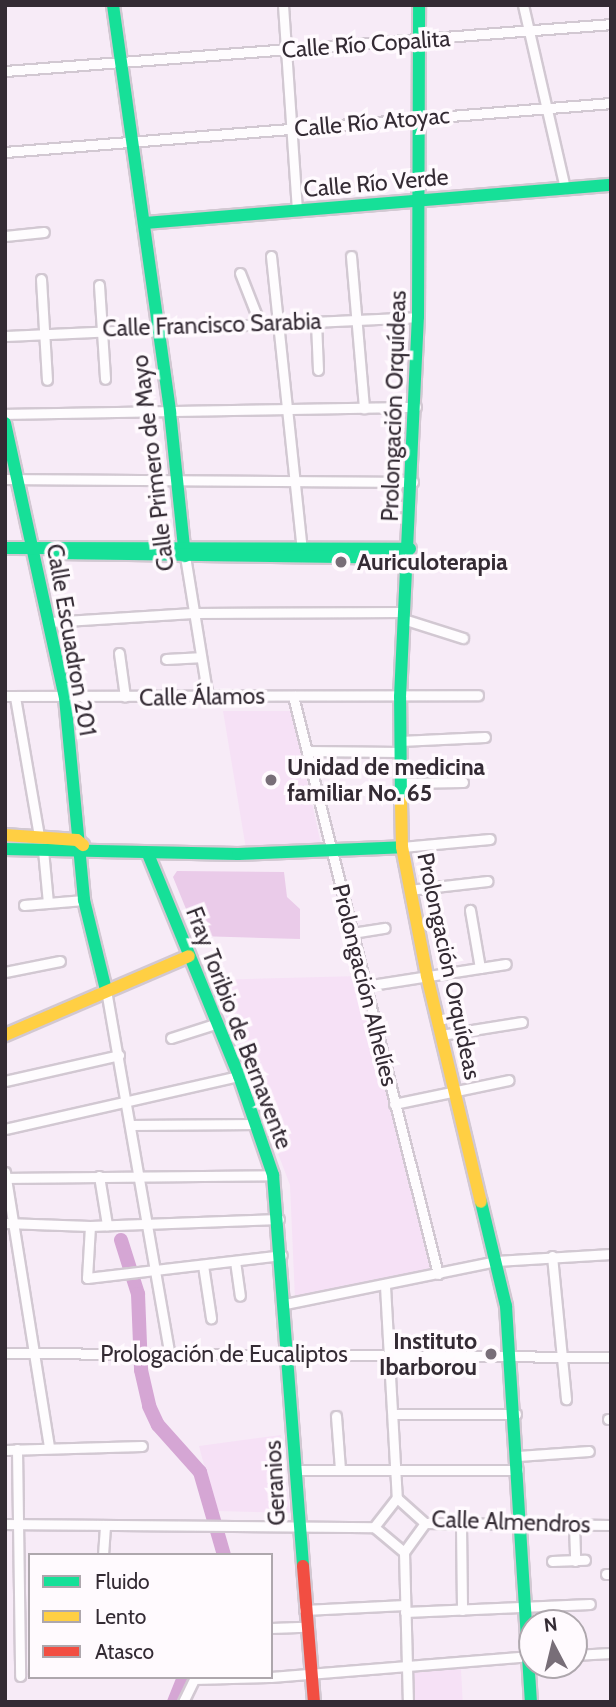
<!DOCTYPE html>
<html>
<head>
<meta charset="utf-8">
<style>
  body { margin:0 }
  #map { position:relative; width:616px; height:1707px; overflow:hidden; background:#f7ebf7; font-family:Cabin,sans-serif }
  div>[style] { position:absolute }
  .built>* { inset:0; background:#f6e1f6; transform-origin:0 0 }
  .green>* { inset:0; background:#eacbe9 }
  .river>* { height:14px; margin:-7px; padding:0 7px; transform-origin:7px; border-radius:7px; background:#d5a6d4 }
  .roads { filter:drop-shadow(2px 0 #d2c8d2) drop-shadow(-2px 0 #d2c8d2) drop-shadow(0 2px #d2c8d2) drop-shadow(0 -2px #d2c8d2) }
  .street>* { height:9px; margin:-4.5px; padding:0 4.5px; transform-origin:4.5px; border-radius:4.5px; background:#fefcfe }
  .fast>* { height:12px; margin:-6px; padding:0 6px; transform-origin:6px; border-radius:6px; background:#16e098 }
  .slow>* { height:12px; margin:-6px; padding:0 6px; transform-origin:6px; border-radius:6px; background:#ffcf43 }
  .jam>* { height:12px; margin:-6px; padding:0 6px; transform-origin:6px; border-radius:6px; background:#f24e42 }
  .dots>* { width:19px; height:19px; translate:-50% -50%; box-sizing:border-box; border:4px solid #fffafe; border-radius:50% }
  span { translate:-50% -50%; white-space:nowrap; text-align:center; line-height:1.15; -webkit-text-stroke:7px #fffafe; paint-order:stroke }
  .street-label { font-size:23px; color:#342b34 }
  .poi-label { font-size:23px; color:#342b34; font-weight:700 }
  .left { translate:0 -50%; text-align:left }
  .right { translate:-100% -50%; text-align:right }
  .frame { position:absolute; inset:0; border:7px solid #342b34; pointer-events:none }
  .legend { position:absolute; left:28px; top:1553px; width:245px; height:126px; box-sizing:border-box; background:#fffafe; border:2px solid #aea7ad; margin:0; padding:9px 12px; list-style:none; font-size:21px; color:#342b34 }
  .legend li { display:flex; align-items:center; gap:14px; height:35px }
  .legend b { width:35px; border:2px solid #aea7ad }
  .north { position:absolute; left:518px; top:1609px; width:70px; height:70px; box-sizing:border-box; background:#fffafe; border:2px solid #aea7ad; border-radius:50%; rotate:353deg; font-size:19px; font-weight:700; line-height:28px; text-align:center; color:#342b34 }
  .north::after { content:''; display:block; margin:auto; width:24px; height:32px; background:#786e78; clip-path:polygon(50% 0,100% 100%,50% 72%,0 100%) }
</style>
</head>
<body>
<div id="map">
  <div class="built">
    <i style="clip-path:polygon(223px 711px,292px 711px,322px 849px,246px 849px)"></i>
    <i style="clip-path:polygon(360px 976px,436px 1273px,295px 1299px,290px 1185px,212px 980px)"></i>
    <i style="clip-path:polygon(281px 1435px,290px 1513px,216px 1511px,199px 1446px)"></i>
    <i style="left:461px;top:1669px;width:33px;height:50px;rotate:87deg"></i>
  </div>
  <div class="green">
    <i style="clip-path:polygon(177px 871px,284px 872px,287px 897px,300px 909px,300px 939px,197px 936px,173px 877px)"></i>
  </div>
  <div class="river">
    <i style="left:121px;top:1240px;width:57px;rotate:72.5deg"></i>
    <i style="left:138px;top:1294px;width:76px;rotate:87.7deg"></i>
    <i style="left:141px;top:1370px;width:37px;rotate:77deg"></i>
    <i style="left:149px;top:1406px;width:21px;rotate:65deg"></i>
    <i style="left:158px;top:1425px;width:63px;rotate:48.2deg"></i>
    <i style="left:200px;top:1472px;width:86px;rotate:73.9deg"></i>
    <i style="left:174px;top:1702px;width:27px;rotate:-68deg"></i>
  </div>
  <div class="roads">
    <div class="street">
      <i style="left:283px;top:5px;width:205px;rotate:86.1deg"></i>
      <i style="left:523px;top:5px;width:189px;rotate:77.1deg"></i>
      <i style="left:5px;top:71px;width:608px;rotate:-4.43deg"></i>
      <i style="left:5px;top:152px;width:608px;rotate:-4.62deg"></i>
      <i style="left:5px;top:236px;width:39px;rotate:-6deg"></i>
      <i style="left:271px;top:256px;width:298px;rotate:84deg"></i>
      <i style="left:351px;top:256px;width:153px;rotate:85.1deg"></i>
      <i style="left:240px;top:273px;width:55px;rotate:68.6deg"></i>
      <i style="left:41px;top:279px;width:101px;rotate:86.6deg"></i>
      <i style="left:99px;top:285px;width:94px;rotate:86.3deg"></i>
      <i style="left:316px;top:322px;width:48px;rotate:87.6deg"></i>
      <i style="left:5px;top:336px;width:413px;rotate:-2.6deg"></i>
      <i style="left:5px;top:414px;width:411px;rotate:-1deg"></i>
      <i style="left:5px;top:479px;width:408px;rotate:0.4deg"></i>
      <i style="left:185px;top:556px;width:144px;rotate:80.8deg"></i>
      <i style="left:403px;top:619px;width:63px;rotate:17.6deg"></i>
      <i style="left:49px;top:622px;width:144px;rotate:-3.6deg"></i>
      <i style="left:193px;top:613px;width:211px;rotate:-0.3deg"></i>
      <i style="left:119px;top:653px;width:44px;rotate:82.2deg"></i>
      <i style="left:166px;top:659px;width:33px;rotate:-3deg"></i>
      <i style="left:5px;top:696px;width:473px;rotate:-0.1deg"></i>
      <i style="left:293px;top:696px;width:596px;rotate:75.92deg"></i>
      <i style="left:15px;top:697px;width:141px;rotate:80.2deg"></i>
      <i style="left:400px;top:741px;width:85px;rotate:-2.7deg"></i>
      <i style="left:307px;top:751px;width:93px;rotate:0.6deg"></i>
      <i style="left:400px;top:783px;width:63px;rotate:-0.9deg"></i>
      <i style="left:402px;top:847px;width:88px;rotate:-5.2deg"></i>
      <i style="left:43px;top:850px;width:53px;rotate:84.6deg"></i>
      <i style="left:409px;top:890px;width:79px;rotate:-6.6deg"></i>
      <i style="left:24px;top:905px;width:60px;rotate:-4.8deg"></i>
      <i style="left:352px;top:933px;width:33px;rotate:-9deg"></i>
      <i style="left:480px;top:968px;width:26px;rotate:-9deg"></i>
      <i style="left:5px;top:972px;width:56px;rotate:-11.3deg"></i>
      <i style="left:365px;top:986px;width:116px;rotate:-8.9deg"></i>
      <i style="left:480px;top:968px;width:59px;rotate:-99.8deg"></i>
      <i style="left:106px;top:990px;width:373px;rotate:80.1deg"></i>
      <i style="left:441px;top:1035px;width:82px;rotate:-9.1deg"></i>
      <i style="left:171px;top:1038px;width:49px;rotate:-17.7deg"></i>
      <i style="left:5px;top:1081px;width:117px;rotate:-12.8deg"></i>
      <i style="left:394px;top:1104px;width:117px;rotate:-11.8deg"></i>
      <i style="left:131px;top:1125px;width:126px;rotate:-0.5deg"></i>
      <i style="left:5px;top:1129px;width:240px;rotate:-12.8deg"></i>
      <i style="left:5px;top:1172px;width:278px;rotate:80.9deg"></i>
      <i style="left:99px;top:1176px;width:50px;rotate:80.7deg"></i>
      <i style="left:6px;top:1178px;width:267px;rotate:-0.6deg"></i>
      <i style="left:5px;top:1223px;width:85px;rotate:2deg"></i>
      <i style="left:90px;top:1226px;width:189px;rotate:-2.1deg"></i>
      <i style="left:90px;top:1226px;width:52px;rotate:93.3deg"></i>
      <i style="left:87px;top:1278px;width:196px;rotate:-6.7deg"></i>
      <i style="left:552px;top:1256px;width:144px;rotate:84.4deg"></i>
      <i style="left:235px;top:1261px;width:35px;rotate:82deg"></i>
      <i style="left:203px;top:1265px;width:54px;rotate:81.4deg"></i>
      <i style="left:385px;top:1286px;width:212px;rotate:86.8deg"></i>
      <i style="left:285px;top:1304px;width:215px;rotate:-11.5deg"></i>
      <i style="left:496px;top:1261px;width:115px;rotate:-3.5deg"></i>
      <i style="left:5px;top:1353px;width:606px;rotate:0.38deg"></i>
      <i style="left:393px;top:1414px;width:123px"></i>
      <i style="left:336px;top:1416px;width:53px;rotate:85.7deg"></i>
      <i style="left:608px;top:1419px;width:3px"></i>
      <i style="left:17px;top:1449px;width:227px;rotate:89.2deg"></i>
      <i style="left:5px;top:1450px;width:137px;rotate:-1.7deg"></i>
      <i style="left:518px;top:1456px;width:71px;rotate:-4deg"></i>
      <i style="left:295px;top:1470px;width:223px"></i>
      <i style="left:5px;top:1524px;width:369px;rotate:0.5deg"></i>
      <i style="left:461px;top:1525px;width:85px;rotate:89.3deg"></i>
      <i style="left:574px;top:1525px;width:36px;rotate:88deg"></i>
      <i style="left:374px;top:1527px;width:37px;rotate:-52deg"></i>
      <i style="left:397px;top:1498px;width:38px;rotate:42deg"></i>
      <i style="left:425px;top:1523px;width:186px;rotate:0.6deg"></i>
      <i style="left:374px;top:1527px;width:39px;rotate:40deg"></i>
      <i style="left:404px;top:1552px;width:36px;rotate:-54deg"></i>
      <i style="left:404px;top:1552px;width:150px;rotate:88.5deg"></i>
      <i style="left:103px;top:1555px;width:30px;rotate:-86deg"></i>
      <i style="left:552px;top:1561px;width:33px;rotate:-2deg"></i>
      <i style="left:606px;top:1574px;width:5px"></i>
      <i style="left:304px;top:1610px;width:101px;rotate:-2.8deg"></i>
      <i style="left:405px;top:1612px;width:185px;rotate:-2.5deg"></i>
      <i style="left:271px;top:1628px;width:34px;rotate:-2deg"></i>
      <i style="left:574px;top:1655px;width:37px;rotate:-3deg"></i>
      <i style="left:271px;top:1677px;width:261px;rotate:-4.6deg"></i>
      <i style="left:194px;top:1679px;width:75px;rotate:-1.5deg"></i>
      <i style="left:183px;top:1702px;width:28px;rotate:-64deg"></i>
    </div>
    <div class="fast">
      <i style="left:113px;top:5px;width:411px;rotate:82deg"></i>
      <i style="left:170px;top:412px;width:145px;rotate:84.1deg"></i>
      <i style="left:145px;top:223px;width:468px;rotate:-4.7deg"></i>
      <i style="left:5px;top:423px;width:281px;rotate:77.7deg"></i>
      <i style="left:65px;top:698px;width:203px;rotate:84.6deg"></i>
      <i style="left:84px;top:900px;width:93px;rotate:76.3deg"></i>
      <i style="left:5px;top:548px;width:405px;rotate:0.1deg"></i>
      <i style="left:57px;top:553px;width:304px;rotate:0.8deg"></i>
      <i style="left:401px;top:802px;width:105px;rotate:-90.5deg"></i>
      <i style="left:400px;top:697px;width:380px;rotate:-87.3deg"></i>
      <i style="left:418px;top:317px;width:312px;rotate:-89.8deg"></i>
      <i style="left:5px;top:849px;width:233px;rotate:1.2deg"></i>
      <i style="left:238px;top:854px;width:164px;rotate:-2.4deg"></i>
      <i style="left:148px;top:854px;width:240px;rotate:67.7deg"></i>
      <i style="left:239px;top:1076px;width:105px;rotate:71deg"></i>
      <i style="left:273px;top:1175px;width:392px;rotate:85.6deg"></i>
      <i style="left:481px;top:1202px;width:107px;rotate:76.5deg"></i>
      <i style="left:506px;top:1306px;width:397px;rotate:86.4deg"></i>
    </div>
    <div class="slow">
      <i style="left:401px;top:802px;width:45px;rotate:88.7deg"></i>
      <i style="left:402px;top:847px;width:131px;rotate:79deg"></i>
      <i style="left:427px;top:976px;width:232px;rotate:76.6deg"></i>
      <i style="left:5px;top:835px;width:72px;rotate:4deg"></i>
      <i style="left:77px;top:840px;width:8px;rotate:40deg"></i>
      <i style="left:5px;top:1035px;width:200px;rotate:-23.2deg"></i>
    </div>
    <div class="jam">
      <i style="left:303px;top:1566px;width:136px;rotate:85.4deg"></i>
    </div>
  </div>
  <div class="dots">
    <i style="left:341px;top:562px;background:#786e78"></i>
    <i style="left:271px;top:780px;background:#786e78"></i>
    <i style="left:491px;top:1354px;background:#786e78"></i>
  </div>
  <div class="street-label">
    <span style="left:366px;top:44px;rotate:-4deg">Calle Río Copalita</span>
    <span style="left:372px;top:122px;rotate:-5deg">Calle Río Atoyac</span>
    <span style="left:376px;top:183px;rotate:-5deg">Calle Río Verde</span>
    <span style="left:212px;top:325px;rotate:-2deg">Calle Francisco Sarabia</span>
    <span style="left:394px;top:406px;rotate:-88deg">Prolongación Orquídeas</span>
    <span style="left:153px;top:463px;rotate:-97deg">Calle Primero de Mayo</span>
    <span style="left:71px;top:640px;rotate:80deg">Calle Escuadron 201</span>
    <span style="left:202px;top:697px;rotate:-1deg">Calle Álamos</span>
    <span style="left:449px;top:966px;rotate:78deg">Prolongación Orquídeas</span>
    <span style="left:365px;top:985px;rotate:76deg">Prolongación Alhelíes</span>
    <span style="left:239px;top:1028px;rotate:69deg">Fray Toribio de Bernavente</span>
    <span style="left:224px;top:1354px">Prologación de Eucaliptos</span>
    <span style="left:275px;top:1483px;rotate:-93deg">Geranios</span>
    <span style="left:511px;top:1522px;rotate:2deg">Calle Almendros</span>
  </div>
  <div class="poi-label">
    <span class="left" style="left:357px;top:562px">Auriculoterapia</span>
    <span class="left" style="left:287px;top:780px">Unidad de medicina<br>familiar No. 65</span>
    <span class="right" style="left:477px;top:1354px">Instituto<br>Ibarborou</span>
  </div>
  <div class="frame"></div>
  <ul class="legend">
  <li><b style="height:9px;background:#16e098"></b>Fluido</li>
  <li><b style="height:9px;background:#ffcf43"></b>Lento</li>
  <li><b style="height:9px;background:#f24e42"></b>Atasco</li>
  </ul>
  <div class="north">N</div>
</div>
</body>
</html>
